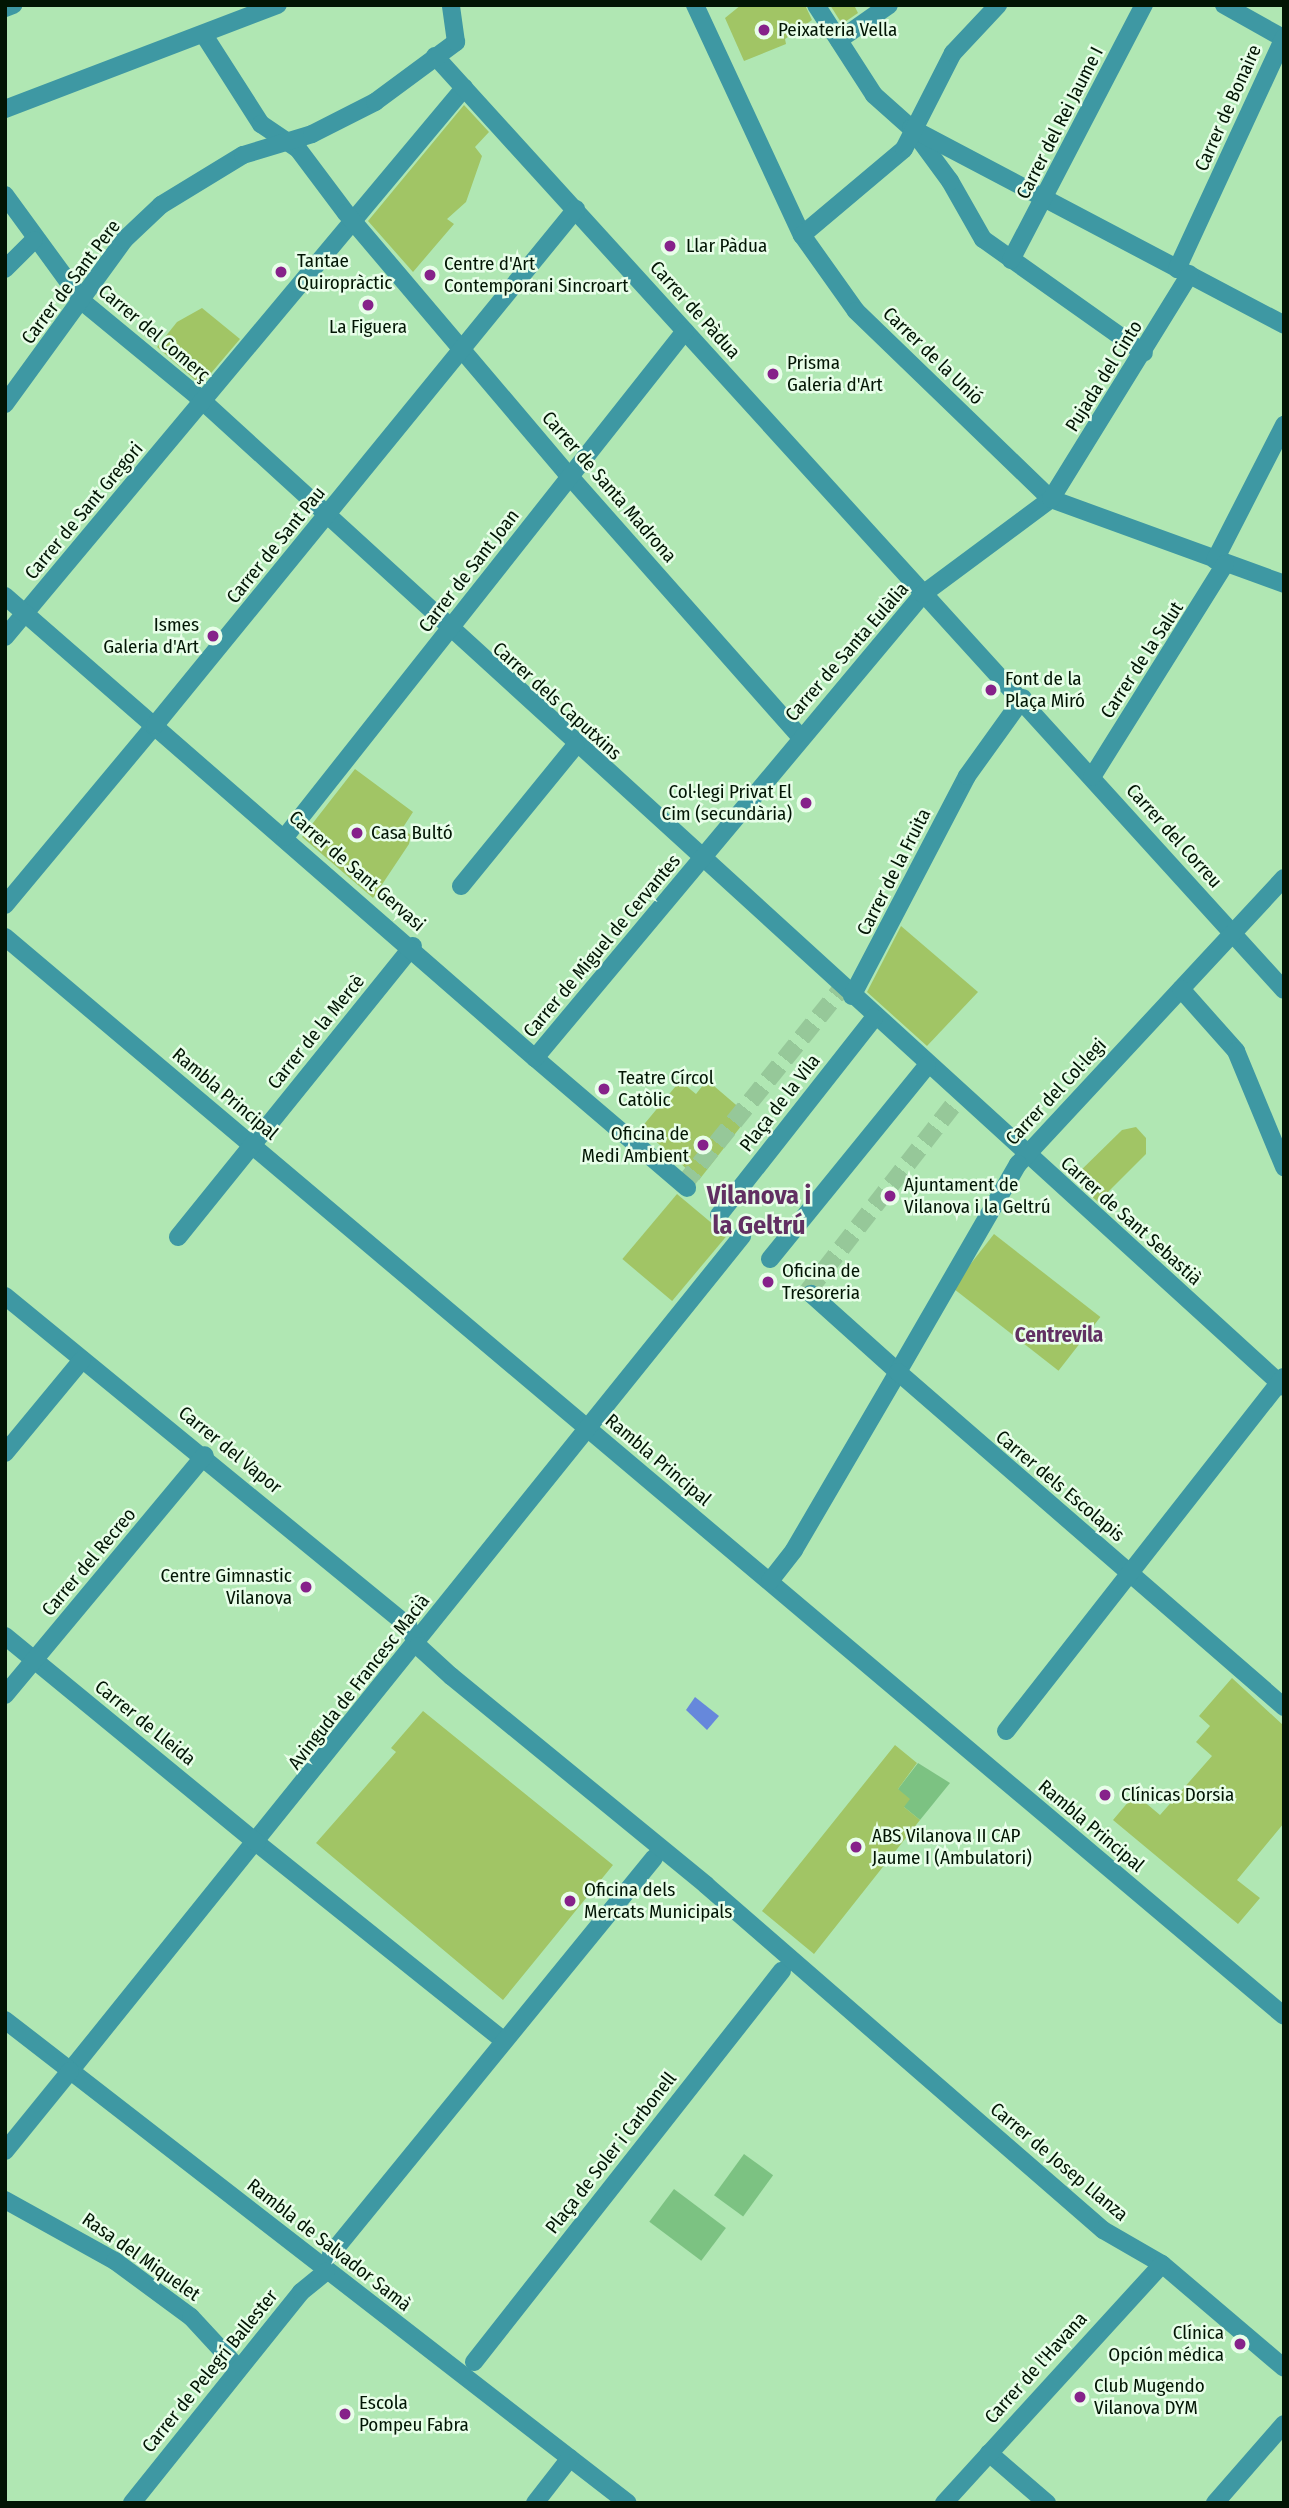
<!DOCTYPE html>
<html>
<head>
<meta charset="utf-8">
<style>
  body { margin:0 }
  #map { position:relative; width:1289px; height:2508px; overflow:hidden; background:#b0e7b3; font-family:"Fira Sans Condensed",sans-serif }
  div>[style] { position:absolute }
  .green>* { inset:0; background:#7cc282; transform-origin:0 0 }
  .water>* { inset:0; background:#6688db }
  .building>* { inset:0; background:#a1c565; transform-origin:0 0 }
  .pedestrian-tunnel>* { height:18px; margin-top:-9px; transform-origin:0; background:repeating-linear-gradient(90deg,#96c899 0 18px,transparent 0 27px) }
  .pedestrian>* { height:18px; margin:-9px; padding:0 9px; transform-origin:9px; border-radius:9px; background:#3e98a3 }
  .minor>* { height:18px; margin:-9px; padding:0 9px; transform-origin:9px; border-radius:9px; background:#3e98a3 }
  .dots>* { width:19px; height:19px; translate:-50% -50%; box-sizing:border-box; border:4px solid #e8fee9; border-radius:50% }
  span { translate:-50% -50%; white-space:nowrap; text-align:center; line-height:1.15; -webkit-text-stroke:5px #e8fee9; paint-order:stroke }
  .poi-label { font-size:19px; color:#021504 }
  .left { translate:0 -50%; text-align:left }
  .right { translate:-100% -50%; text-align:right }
  .street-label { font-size:19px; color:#021504 }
  .neighbourhood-label { font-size:21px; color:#613062; font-weight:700 }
  .district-label { font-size:26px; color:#613062; font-weight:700 }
  .frame { position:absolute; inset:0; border:7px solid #021504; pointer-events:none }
</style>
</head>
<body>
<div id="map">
  <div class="green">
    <i style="clip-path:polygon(918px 1763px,950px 1783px,920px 1820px,904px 1807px,898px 1789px)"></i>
    <i style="left:744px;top:2154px;width:36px;height:51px;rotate:36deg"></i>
    <i style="left:674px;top:2189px;width:65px;height:41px;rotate:37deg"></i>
  </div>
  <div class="water">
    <i style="clip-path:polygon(695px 1697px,719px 1716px,707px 1730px,686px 1710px)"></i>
  </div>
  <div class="building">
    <i style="clip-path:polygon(741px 5px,805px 5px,812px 20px,785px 39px,786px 44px,744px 61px,725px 18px)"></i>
    <i style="clip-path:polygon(830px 5px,854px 5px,858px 13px,842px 24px)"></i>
    <i style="clip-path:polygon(464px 105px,489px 132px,475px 147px,482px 156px,466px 202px,447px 219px,454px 224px,413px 272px,368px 221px)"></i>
    <i style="clip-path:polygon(202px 308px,240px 339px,201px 385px,157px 347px,177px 322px)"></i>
    <i style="clip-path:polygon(355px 769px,413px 812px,402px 829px,411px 835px,409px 844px,373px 898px,302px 837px)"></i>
    <i style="clip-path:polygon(901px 926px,978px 992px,927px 1046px,867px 992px)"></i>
    <i style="clip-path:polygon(707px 1080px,749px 1116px,699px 1180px,641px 1128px,680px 1081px,696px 1094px)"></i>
    <i style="clip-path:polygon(1136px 1127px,1146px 1138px,1146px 1154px,1098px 1202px,1072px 1179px,1122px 1130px)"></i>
    <i style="left:677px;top:1194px;width:65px;height:85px;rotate:40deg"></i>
    <i style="left:994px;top:1234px;width:135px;height:68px;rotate:38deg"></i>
    <i style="clip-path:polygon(1232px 1678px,1284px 1726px,1284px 1823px,1237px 1880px,1260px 1898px,1238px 1924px,1113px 1820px,1135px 1794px,1160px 1815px,1212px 1756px,1196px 1742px,1210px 1726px,1199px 1716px)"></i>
    <i style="clip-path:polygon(423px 1711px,613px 1865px,503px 2000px,316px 1843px,396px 1752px,391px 1748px)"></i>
    <i style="clip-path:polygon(895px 1745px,917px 1763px,898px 1789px,910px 1799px,904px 1807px,920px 1820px,814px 1954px,762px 1911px)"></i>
  </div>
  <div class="pedestrian-tunnel">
    <i style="left:683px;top:1185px;width:253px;rotate:-51.1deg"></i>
    <i style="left:808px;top:1291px;width:249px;rotate:-52deg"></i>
  </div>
  <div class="pedestrian">
    <i style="left:839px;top:40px;width:61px;rotate:-35deg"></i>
    <i style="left:950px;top:181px;width:67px;rotate:60.4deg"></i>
    <i style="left:983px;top:239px;width:197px;rotate:35.3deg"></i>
    <i style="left:5px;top:195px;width:132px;rotate:53.9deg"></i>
    <i style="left:83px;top:302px;width:146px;rotate:39.5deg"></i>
    <i style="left:196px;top:395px;width:1472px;rotate:42.36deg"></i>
    <i style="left:5px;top:269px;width:41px;rotate:-45deg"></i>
    <i style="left:5px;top:637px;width:716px;rotate:-50.1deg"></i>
    <i style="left:461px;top:886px;width:181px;rotate:-50.8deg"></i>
    <i style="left:5px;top:905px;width:234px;rotate:-50.2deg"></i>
    <i style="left:5px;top:937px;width:1673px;rotate:40.15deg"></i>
    <i style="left:852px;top:996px;width:248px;rotate:-62.4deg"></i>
    <i style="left:967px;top:776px;width:96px;rotate:-54.3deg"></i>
    <i style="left:535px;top:1058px;width:200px;rotate:40.5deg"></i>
    <i style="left:719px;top:1215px;width:251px;rotate:-51.8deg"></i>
    <i style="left:178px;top:1237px;width:374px;rotate:-51.1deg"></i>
    <i style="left:770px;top:1259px;width:249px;rotate:-50.9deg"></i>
    <i style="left:770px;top:1581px;width:39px;rotate:-52deg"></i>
    <i style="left:794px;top:1550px;width:206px;rotate:-59.7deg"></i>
    <i style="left:898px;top:1372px;width:117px;rotate:-138.1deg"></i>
    <i style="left:257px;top:1843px;width:314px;rotate:38.7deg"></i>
    <i style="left:70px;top:2071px;width:1072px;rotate:-51.17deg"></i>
    <i style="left:5px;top:2200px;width:126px;rotate:29deg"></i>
    <i style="left:115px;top:2261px;width:94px;rotate:36.4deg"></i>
    <i style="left:191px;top:2317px;width:69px;rotate:47.3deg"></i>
    <i style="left:331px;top:2254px;width:511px;rotate:-50.8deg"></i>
    <i style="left:474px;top:2362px;width:498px;rotate:-51.8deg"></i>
  </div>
  <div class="minor">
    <i style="left:695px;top:5px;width:254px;rotate:65.1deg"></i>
    <i style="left:802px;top:235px;width:93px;rotate:54.6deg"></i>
    <i style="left:856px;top:311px;width:271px;rotate:44deg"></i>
    <i style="left:1051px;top:499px;width:248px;rotate:20deg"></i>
    <i style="left:816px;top:5px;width:107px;rotate:57.2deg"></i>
    <i style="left:874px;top:95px;width:50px;rotate:41.7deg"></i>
    <i style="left:911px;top:128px;width:66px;rotate:53.7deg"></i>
    <i style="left:1224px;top:5px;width:68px;rotate:29.2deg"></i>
    <i style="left:5px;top:8px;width:9px;rotate:-21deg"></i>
    <i style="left:204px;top:35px;width:106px;rotate:57.4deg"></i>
    <i style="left:261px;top:124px;width:45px;rotate:34deg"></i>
    <i style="left:298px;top:149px;width:80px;rotate:53.1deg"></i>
    <i style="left:346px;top:213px;width:338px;rotate:49.7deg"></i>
    <i style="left:565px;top:471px;width:356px;rotate:48.5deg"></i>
    <i style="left:435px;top:56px;width:1262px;rotate:47.73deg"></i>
    <i style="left:5px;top:109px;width:292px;rotate:-20.9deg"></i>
    <i style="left:911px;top:128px;width:422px;rotate:27.8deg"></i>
    <i style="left:802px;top:235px;width:133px;rotate:-40.1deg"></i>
    <i style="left:904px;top:149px;width:108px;rotate:-63deg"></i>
    <i style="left:953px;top:53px;width:66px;rotate:-46.8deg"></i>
    <i style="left:1011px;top:260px;width:288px;rotate:-62.5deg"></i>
    <i style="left:1177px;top:269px;width:255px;rotate:-65.2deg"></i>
    <i style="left:5px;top:404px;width:203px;rotate:-54deg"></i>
    <i style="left:124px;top:240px;width:51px;rotate:-43.4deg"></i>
    <i style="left:161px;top:205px;width:96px;rotate:-31.4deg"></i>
    <i style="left:243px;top:155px;width:72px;rotate:-16.9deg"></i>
    <i style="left:312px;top:134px;width:71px;rotate:-26.9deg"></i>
    <i style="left:375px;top:102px;width:101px;rotate:-36.5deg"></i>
    <i style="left:456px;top:42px;width:37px;rotate:-98deg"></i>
    <i style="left:1215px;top:560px;width:152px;rotate:-62.9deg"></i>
    <i style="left:5px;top:596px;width:703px;rotate:41.08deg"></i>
    <i style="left:535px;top:1058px;width:605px;rotate:-50.1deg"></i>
    <i style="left:923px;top:594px;width:159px;rotate:-36.6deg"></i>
    <i style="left:1051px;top:499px;width:264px;rotate:-58.3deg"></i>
    <i style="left:155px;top:725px;width:666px;rotate:-50.79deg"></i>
    <i style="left:1092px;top:777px;width:251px;rotate:-58deg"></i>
    <i style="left:285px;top:837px;width:645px;rotate:-51.67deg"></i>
    <i style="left:1284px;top:878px;width:391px;rotate:132.9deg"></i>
    <i style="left:1018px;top:1164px;width:240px;rotate:120deg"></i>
    <i style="left:898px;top:1372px;width:511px;rotate:40.95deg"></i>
    <i style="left:1181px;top:989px;width:83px;rotate:48.4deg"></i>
    <i style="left:1236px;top:1051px;width:126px;rotate:67.5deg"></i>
    <i style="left:5px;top:1296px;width:521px;rotate:39.31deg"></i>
    <i style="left:408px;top:1626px;width:22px;rotate:63deg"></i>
    <i style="left:418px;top:1646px;width:45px;rotate:42.3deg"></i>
    <i style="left:451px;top:1676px;width:330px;rotate:39.3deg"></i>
    <i style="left:706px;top:1885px;width:526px;rotate:40.99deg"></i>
    <i style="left:1103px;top:2230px;width:68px;rotate:30deg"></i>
    <i style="left:1162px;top:2264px;width:160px;rotate:40.4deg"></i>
    <i style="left:5px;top:1453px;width:121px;rotate:-50.4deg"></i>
    <i style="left:5px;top:1636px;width:326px;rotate:39.4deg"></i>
    <i style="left:5px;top:1695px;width:312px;rotate:-50.2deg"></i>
    <i style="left:1006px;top:1731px;width:450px;rotate:-51.9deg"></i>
    <i style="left:5px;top:2020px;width:788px;rotate:37.79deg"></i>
    <i style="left:5px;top:2151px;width:103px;rotate:-50.9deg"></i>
    <i style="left:989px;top:2453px;width:77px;rotate:40.8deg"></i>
    <i style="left:132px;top:2503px;width:270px;rotate:-51.3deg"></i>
    <i style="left:301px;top:2292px;width:32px;rotate:-39deg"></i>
    <i style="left:535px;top:2503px;width:57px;rotate:-52.1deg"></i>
    <i style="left:944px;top:2503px;width:323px;rotate:-47.6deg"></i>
    <i style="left:1215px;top:2503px;width:105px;rotate:-48.9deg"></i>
  </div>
  <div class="dots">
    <i style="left:764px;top:30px;background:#86228a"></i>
    <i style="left:670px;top:246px;background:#86228a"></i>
    <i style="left:281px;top:272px;background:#86228a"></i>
    <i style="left:430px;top:275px;background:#86228a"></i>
    <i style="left:368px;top:305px;background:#86228a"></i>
    <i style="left:773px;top:374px;background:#86228a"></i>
    <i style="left:213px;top:636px;background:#86228a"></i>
    <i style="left:991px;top:690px;background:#86228a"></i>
    <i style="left:806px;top:803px;background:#86228a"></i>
    <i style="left:357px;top:833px;background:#86228a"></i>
    <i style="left:604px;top:1089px;background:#86228a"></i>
    <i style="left:703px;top:1145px;background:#86228a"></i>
    <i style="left:890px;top:1196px;background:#86228a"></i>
    <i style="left:768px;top:1282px;background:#86228a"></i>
    <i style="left:306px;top:1587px;background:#86228a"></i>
    <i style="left:1105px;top:1795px;background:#86228a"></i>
    <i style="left:856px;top:1847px;background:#86228a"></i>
    <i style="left:570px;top:1901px;background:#86228a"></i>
    <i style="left:1240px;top:2344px;background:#86228a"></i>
    <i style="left:1080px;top:2397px;background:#86228a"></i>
    <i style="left:345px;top:2414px;background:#86228a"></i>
  </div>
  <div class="poi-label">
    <span class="left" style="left:778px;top:30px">Peixateria Vella</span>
    <span class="left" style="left:686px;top:246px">Llar Pàdua</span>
    <span class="left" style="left:297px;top:272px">Tantae<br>Quiropràctic</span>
    <span class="left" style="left:444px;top:275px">Centre d'Art<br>Contemporani Sincroart</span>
    <span style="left:368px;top:327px">La Figuera</span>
    <span class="left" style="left:787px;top:374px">Prisma<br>Galeria d'Art</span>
    <span class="right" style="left:199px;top:636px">Ismes<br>Galeria d'Art</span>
    <span class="left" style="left:1005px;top:690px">Font de la<br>Plaça Miró</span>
    <span class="right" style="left:792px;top:803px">Col·legi Privat El<br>Cim (secundària)</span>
    <span class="left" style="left:371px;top:833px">Casa Bultó</span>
    <span class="left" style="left:618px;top:1089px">Teatre Círcol<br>Catòlic</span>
    <span class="right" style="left:689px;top:1145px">Oficina de<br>Medi Ambient</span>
    <span class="left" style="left:904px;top:1196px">Ajuntament de<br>Vilanova i la Geltrú</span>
    <span class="left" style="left:782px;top:1282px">Oficina de<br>Tresoreria</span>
    <span class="right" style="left:292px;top:1587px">Centre Gimnastic<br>Vilanova</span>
    <span class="left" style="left:1121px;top:1795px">Clínicas Dorsia</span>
    <span class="left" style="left:872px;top:1847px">ABS Vilanova II CAP<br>Jaume I (Ambulatori)</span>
    <span class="left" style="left:584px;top:1901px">Oficina dels<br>Mercats Municipals</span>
    <span class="right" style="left:1224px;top:2344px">Clínica<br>Opción médica</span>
    <span class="left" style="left:1094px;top:2397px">Club Mugendo<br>Vilanova DYM</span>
    <span class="left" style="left:359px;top:2414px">Escola<br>Pompeu Fabra</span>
  </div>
  <div class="street-label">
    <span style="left:1228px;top:108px;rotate:-66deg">Carrer de Bonaire</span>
    <span style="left:1060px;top:123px;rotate:-63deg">Carrer del Rei Jaume I</span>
    <span style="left:71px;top:282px;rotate:-53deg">Carrer de Sant Pere</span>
    <span style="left:695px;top:310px;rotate:48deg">Carrer de Pàdua</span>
    <span style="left:154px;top:333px;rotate:40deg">Carrer del Comerç</span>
    <span style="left:933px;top:356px;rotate:44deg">Carrer de la Unió</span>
    <span style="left:1104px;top:376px;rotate:-58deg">Pujada del Cinto</span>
    <span style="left:609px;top:487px;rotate:49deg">Carrer de Santa Madrona</span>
    <span style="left:84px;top:511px;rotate:-50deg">Carrer de Sant Gregori</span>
    <span style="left:276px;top:545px;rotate:-51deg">Carrer de Sant Pau</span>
    <span style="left:469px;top:571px;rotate:-52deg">Carrer de Sant Joan</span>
    <span style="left:847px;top:652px;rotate:-49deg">Carrer de Santa Eulàlia</span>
    <span style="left:1142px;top:660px;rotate:-57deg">Carrer de la Salut</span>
    <span style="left:557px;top:701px;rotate:42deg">Carrer dels Caputxins</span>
    <span style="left:1174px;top:836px;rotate:48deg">Carrer del Correu</span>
    <span style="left:357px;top:871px;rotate:41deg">Carrer de Sant Gervasi</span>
    <span style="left:894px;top:872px;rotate:-63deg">Carrer de la Fruita</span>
    <span style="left:602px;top:946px;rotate:-50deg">Carrer de Miguel de Cervantes</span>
    <span style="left:316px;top:1032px;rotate:-51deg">Carrer de la Mercè</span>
    <span style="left:1056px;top:1092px;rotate:-47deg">Carrer del Col·legi</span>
    <span style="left:225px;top:1094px;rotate:40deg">Rambla Principal</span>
    <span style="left:780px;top:1103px;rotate:-52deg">Plaça de la Vila</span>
    <span style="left:1131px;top:1221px;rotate:42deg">Carrer de Sant Sebastià</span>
    <span style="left:230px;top:1450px;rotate:39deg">Carrer del Vapor</span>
    <span style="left:658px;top:1460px;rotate:40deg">Rambla Principal</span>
    <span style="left:1060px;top:1486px;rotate:40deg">Carrer dels Escolapis</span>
    <span style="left:89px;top:1562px;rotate:-50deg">Carrer del Recreo</span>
    <span style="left:359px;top:1682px;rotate:-52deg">Avinguda de Francesc Macià</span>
    <span style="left:145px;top:1723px;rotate:39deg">Carrer de Lleida</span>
    <span style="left:1091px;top:1826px;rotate:40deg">Rambla Principal</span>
    <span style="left:611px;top:2153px;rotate:-52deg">Plaça de Soler i Carbonell</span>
    <span style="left:1059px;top:2162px;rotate:40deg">Carrer de Josep Llanza</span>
    <span style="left:329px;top:2245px;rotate:38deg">Rambla de Salvador Samà</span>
    <span style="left:141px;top:2257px;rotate:35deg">Rasa del Miquelet</span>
    <span style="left:1036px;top:2368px;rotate:-48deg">Carrer de l'Havana</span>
    <span style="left:210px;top:2371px;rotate:-51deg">Carrer de Pelegrí Ballester</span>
  </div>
  <div class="neighbourhood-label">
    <span style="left:1059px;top:1335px">Centrevila</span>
  </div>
  <div class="district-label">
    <span style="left:759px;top:1211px">Vilanova i<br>la Geltrú</span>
  </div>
  <div class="frame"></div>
</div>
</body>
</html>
